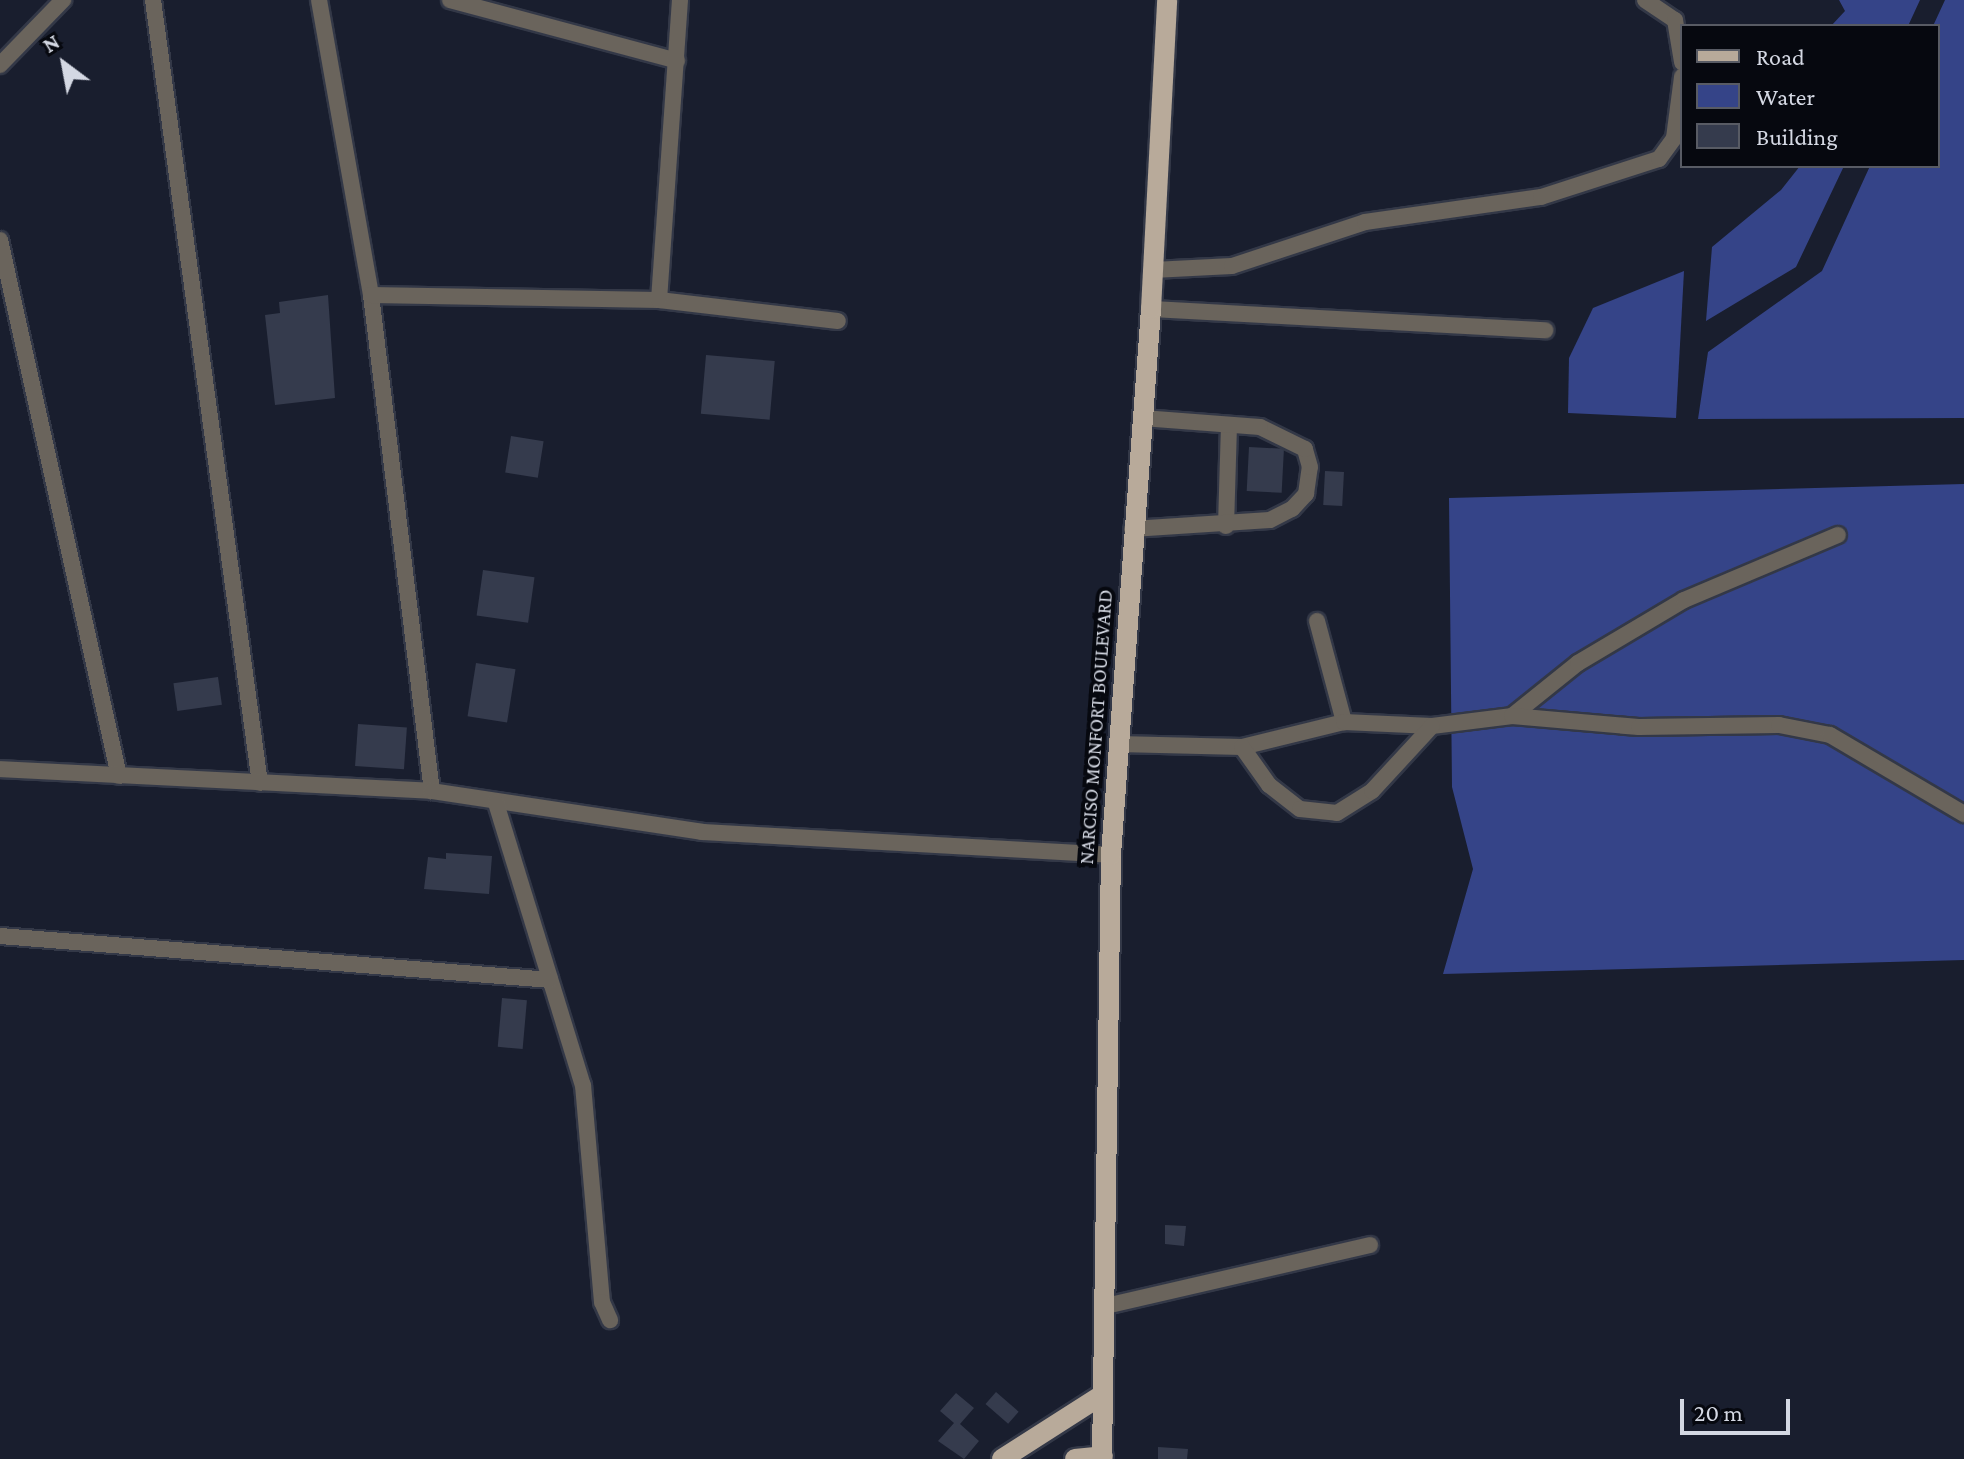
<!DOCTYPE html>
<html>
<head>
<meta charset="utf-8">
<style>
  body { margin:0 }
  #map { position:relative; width:1964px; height:1459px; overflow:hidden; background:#191e2e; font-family:"Crimson Pro",serif }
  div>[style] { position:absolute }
  .water>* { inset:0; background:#354488 }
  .building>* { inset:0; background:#353b4d; transform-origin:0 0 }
  .roads { filter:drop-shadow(2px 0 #333847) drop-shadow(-2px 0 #333847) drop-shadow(0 2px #333847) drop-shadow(0 -2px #333847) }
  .lane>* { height:16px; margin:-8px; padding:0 8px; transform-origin:8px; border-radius:8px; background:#6a645c }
  .street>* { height:16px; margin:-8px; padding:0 8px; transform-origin:8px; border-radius:8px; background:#6a645c }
  .primary>* { height:20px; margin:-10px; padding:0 10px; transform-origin:10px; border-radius:10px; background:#b8aa9a }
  span { translate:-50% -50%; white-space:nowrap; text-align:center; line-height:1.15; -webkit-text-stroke:8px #06080f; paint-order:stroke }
  .street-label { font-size:20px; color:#d4d8e3 }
  .legend { position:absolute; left:1680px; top:24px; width:260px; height:144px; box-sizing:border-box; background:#06080f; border:2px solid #585b64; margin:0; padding:10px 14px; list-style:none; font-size:24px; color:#d4d8e3 }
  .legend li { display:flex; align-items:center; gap:16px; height:40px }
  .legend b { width:40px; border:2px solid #585b64 }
  .north { position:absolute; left:24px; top:24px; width:80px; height:80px; -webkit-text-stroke:6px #06080f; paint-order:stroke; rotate:328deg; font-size:22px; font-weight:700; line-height:32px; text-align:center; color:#d4d8e3 }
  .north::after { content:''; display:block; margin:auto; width:28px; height:36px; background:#d4d8e3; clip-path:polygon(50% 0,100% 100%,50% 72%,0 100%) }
  .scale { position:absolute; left:1680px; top:1399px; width:110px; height:36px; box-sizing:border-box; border:4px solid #d4d8e3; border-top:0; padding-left:10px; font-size:24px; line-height:28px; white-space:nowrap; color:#d4d8e3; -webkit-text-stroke:6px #06080f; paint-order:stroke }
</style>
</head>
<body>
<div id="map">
  <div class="water">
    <i style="clip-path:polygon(1839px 0,1920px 0,1908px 26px,1831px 26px,1845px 11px)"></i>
    <i style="clip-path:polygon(1945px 0,1964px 0,1964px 418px,1698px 419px,1708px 352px,1822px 271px,1870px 166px,1938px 166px,1938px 26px,1933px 26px)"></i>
    <i style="clip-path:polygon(1800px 166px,1844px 166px,1796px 267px,1706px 321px,1712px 247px,1781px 190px)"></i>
    <i style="clip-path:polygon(1684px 271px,1676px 418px,1568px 413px,1569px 358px,1593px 308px)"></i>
    <i style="clip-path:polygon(1964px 484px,1964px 960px,1443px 974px,1473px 869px,1452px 787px,1449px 498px)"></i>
  </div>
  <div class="building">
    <i style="clip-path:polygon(328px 295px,335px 398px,275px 405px,265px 315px,280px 313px,279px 302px)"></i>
    <i style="left:706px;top:355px;width:69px;height:59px;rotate:5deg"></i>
    <i style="left:511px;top:436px;width:33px;height:37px;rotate:9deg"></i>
    <i style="left:1249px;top:447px;width:35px;height:44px;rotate:3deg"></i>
    <i style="left:1325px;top:471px;width:19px;height:34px;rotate:3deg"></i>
    <i style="left:483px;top:570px;width:52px;height:46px;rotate:8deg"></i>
    <i style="left:476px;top:663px;width:40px;height:54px;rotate:9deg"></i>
    <i style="left:218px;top:677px;width:28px;height:45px;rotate:82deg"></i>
    <i style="left:358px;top:724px;width:49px;height:42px;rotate:4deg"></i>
    <i style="clip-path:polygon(446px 853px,492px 856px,489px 894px,424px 889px,428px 857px,446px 859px)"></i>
    <i style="left:502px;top:998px;width:25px;height:49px;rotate:5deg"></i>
    <i style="clip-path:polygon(1165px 1225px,1186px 1226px,1184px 1246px,1165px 1244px)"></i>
    <i style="left:996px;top:1392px;width:30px;height:16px;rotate:41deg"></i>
    <i style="clip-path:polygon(956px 1393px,974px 1408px,960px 1424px,979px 1441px,964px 1459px,938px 1441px,954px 1423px,940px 1411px)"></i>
    <i style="clip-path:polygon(1158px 1447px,1188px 1449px,1187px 1459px,1158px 1459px)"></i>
  </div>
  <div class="roads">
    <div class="lane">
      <i style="left:1645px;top:0;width:36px;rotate:34deg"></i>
      <i style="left:1675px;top:20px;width:43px;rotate:80.5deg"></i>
      <i style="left:1153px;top:270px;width:79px;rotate:-2.9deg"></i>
      <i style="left:1232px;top:266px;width:140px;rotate:-18.3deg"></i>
      <i style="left:1365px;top:222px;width:178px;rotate:-8.1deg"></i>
      <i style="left:1541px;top:197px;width:124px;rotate:-17.9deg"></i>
      <i style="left:1659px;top:159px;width:26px;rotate:-54deg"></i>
      <i style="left:1674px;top:138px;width:62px;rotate:-82.5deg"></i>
      <i style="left:1151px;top:309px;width:395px;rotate:3.1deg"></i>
      <i style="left:1226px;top:526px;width:101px;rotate:-88.3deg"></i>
      <i style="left:1132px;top:529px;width:138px;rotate:-3.7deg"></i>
      <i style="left:1270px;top:520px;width:25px;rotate:-27deg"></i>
      <i style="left:1292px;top:509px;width:21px;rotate:-47deg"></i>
      <i style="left:1306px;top:494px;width:27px;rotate:-82deg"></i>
      <i style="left:1310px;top:467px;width:19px;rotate:-106deg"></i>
      <i style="left:1305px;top:449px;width:50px;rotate:-153.9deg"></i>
      <i style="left:1260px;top:427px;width:118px;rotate:-175.6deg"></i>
      <i style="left:1317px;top:621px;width:105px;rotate:75deg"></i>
      <i style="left:1512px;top:716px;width:85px;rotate:-38.8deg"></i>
      <i style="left:1578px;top:663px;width:123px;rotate:-30.7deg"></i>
      <i style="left:1684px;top:600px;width:167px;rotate:-22.9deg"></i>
      <i style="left:1118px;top:744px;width:124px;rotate:1.4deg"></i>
      <i style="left:1242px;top:747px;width:105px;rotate:-13.8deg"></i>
      <i style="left:1344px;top:722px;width:88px;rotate:2.6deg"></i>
      <i style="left:1432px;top:726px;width:81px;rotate:-7.1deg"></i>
      <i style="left:1512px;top:716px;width:127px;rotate:5deg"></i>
      <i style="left:1639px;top:727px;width:140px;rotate:-0.8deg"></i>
      <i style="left:1779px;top:725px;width:52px;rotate:11.1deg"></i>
      <i style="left:1830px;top:735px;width:156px;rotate:30.5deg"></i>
      <i style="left:1242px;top:747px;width:47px;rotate:54.6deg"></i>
      <i style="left:1269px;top:785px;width:39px;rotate:38deg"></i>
      <i style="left:1300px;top:809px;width:37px;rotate:6deg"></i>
      <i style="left:1337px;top:813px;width:41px;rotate:-32.2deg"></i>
      <i style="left:1372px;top:791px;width:88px;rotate:-47.3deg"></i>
      <i style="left:1106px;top:1306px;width:271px;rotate:-13deg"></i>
    </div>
    <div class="street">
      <i style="left:153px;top:0;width:790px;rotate:82.22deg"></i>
      <i style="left:319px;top:0;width:300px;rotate:80deg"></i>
      <i style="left:371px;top:295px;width:500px;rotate:83deg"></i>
      <i style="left:450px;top:0;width:235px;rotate:15deg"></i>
      <i style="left:0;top:65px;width:91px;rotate:-45.9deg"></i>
      <i style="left:0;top:240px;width:549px;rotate:77.48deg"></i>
      <i style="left:371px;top:295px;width:288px;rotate:1deg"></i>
      <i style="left:659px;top:300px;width:180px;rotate:6.7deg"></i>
      <i style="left:659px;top:300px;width:301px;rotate:-86deg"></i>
      <i style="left:0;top:769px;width:433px;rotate:2.9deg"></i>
      <i style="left:432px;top:791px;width:273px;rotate:8.6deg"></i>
      <i style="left:702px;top:832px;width:410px;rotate:3.2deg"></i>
      <i style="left:496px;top:803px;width:295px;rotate:72.9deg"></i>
      <i style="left:583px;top:1085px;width:218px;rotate:85deg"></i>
      <i style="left:602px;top:1302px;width:20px;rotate:66deg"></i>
      <i style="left:0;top:936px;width:552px;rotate:4.57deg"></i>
    </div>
    <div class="primary">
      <i style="left:1002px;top:1459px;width:119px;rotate:-32.6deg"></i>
      <i style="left:1075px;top:1459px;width:28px;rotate:-6deg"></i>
      <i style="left:1102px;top:1459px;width:604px;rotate:-89.15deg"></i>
      <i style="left:1111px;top:855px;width:547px;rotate:-85.81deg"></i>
      <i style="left:1151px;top:309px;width:309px;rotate:-87deg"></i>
    </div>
  </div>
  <div class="street-label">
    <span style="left:1096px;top:727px;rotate:-86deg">NARCISO MONFORT BOULEVARD</span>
  </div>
  <ul class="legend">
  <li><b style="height:10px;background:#b8aa9a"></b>Road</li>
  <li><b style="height:22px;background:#354488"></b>Water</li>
  <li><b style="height:22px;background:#353b4d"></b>Building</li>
  </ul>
  <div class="north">N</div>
  <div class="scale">20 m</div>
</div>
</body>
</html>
